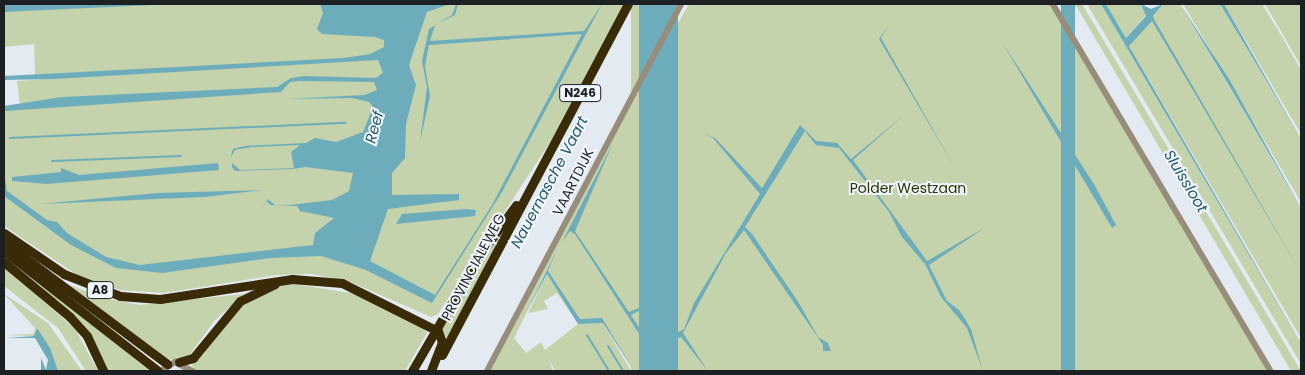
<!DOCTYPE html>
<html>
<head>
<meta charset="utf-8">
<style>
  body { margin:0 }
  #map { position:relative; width:1305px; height:375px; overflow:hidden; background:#e3eaf1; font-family:Poppins,sans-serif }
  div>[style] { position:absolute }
  .green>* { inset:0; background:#c4d3ac; transform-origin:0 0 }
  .water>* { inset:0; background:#6dadbb; transform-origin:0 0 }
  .stream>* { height:2px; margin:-1px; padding:0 1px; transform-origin:1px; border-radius:1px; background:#6dadbb }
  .minor>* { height:5.5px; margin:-2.75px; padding:0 2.75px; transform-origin:2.75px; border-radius:2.75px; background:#978d7a }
  .highway>* { height:9px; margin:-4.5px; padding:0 4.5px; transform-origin:4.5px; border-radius:4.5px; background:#3a2b07 }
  span { translate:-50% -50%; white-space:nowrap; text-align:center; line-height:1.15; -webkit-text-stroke:4px #f1f7fe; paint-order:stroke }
  .shield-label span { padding:1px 4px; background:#f1f7fe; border:1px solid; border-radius:4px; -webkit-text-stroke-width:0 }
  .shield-label { font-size:12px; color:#1d2022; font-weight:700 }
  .street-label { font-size:14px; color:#1d2022 }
  .park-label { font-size:14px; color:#283700 }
  .water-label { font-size:15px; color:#255a66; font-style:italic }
  .frame { position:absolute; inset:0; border:5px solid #1d2022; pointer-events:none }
</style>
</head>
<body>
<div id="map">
  <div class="green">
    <i style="clip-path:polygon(4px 4px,624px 4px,550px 142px,438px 314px,431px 317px,351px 282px,312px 274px,276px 275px,164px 293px,120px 290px,79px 276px,4px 226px,4px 109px,20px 108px,27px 103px,20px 105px,17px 81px,45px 79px,35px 75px,34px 44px,4px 47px)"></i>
    <i style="left:631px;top:4px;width:8px;height:415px"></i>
    <i style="clip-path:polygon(684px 4px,654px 66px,689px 4px,1053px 4px,1269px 371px,634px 371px,602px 320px,582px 323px,548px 271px,559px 247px,514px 338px,526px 353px,541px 342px,545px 350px,578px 324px,557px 293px,544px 301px,548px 309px,528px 313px,547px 274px,578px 324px,603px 323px,631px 371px,555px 371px,549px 359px,553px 371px,490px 371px)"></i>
    <i style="clip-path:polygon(1075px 4px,1082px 4px,1301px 371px,1291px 371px)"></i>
    <i style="clip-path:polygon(1087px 4px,1101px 4px,1301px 343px,1301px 364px)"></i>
    <i style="clip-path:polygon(1106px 4px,1141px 4px,1146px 15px,1126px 38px)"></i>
    <i style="clip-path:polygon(1163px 4px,1180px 4px,1301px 208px,1301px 338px,1129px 46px)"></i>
    <i style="clip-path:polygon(1183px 4px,1220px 4px,1248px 50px,1301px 139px,1301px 202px)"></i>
    <i style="clip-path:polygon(1224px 4px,1262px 4px,1278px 30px,1301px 70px,1301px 134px)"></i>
    <i style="clip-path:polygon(1265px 4px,1301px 4px,1301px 66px)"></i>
    <i style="clip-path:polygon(501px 234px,468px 302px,447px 338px,440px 327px)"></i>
    <i style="clip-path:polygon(4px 266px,75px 329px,98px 371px,86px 371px,58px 328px,4px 286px)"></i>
    <i style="clip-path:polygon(57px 280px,103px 298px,140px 305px,244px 294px,215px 320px,188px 357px,168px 360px)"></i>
    <i style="clip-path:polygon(294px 284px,357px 294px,423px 328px,427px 333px,405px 371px,196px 371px,191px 364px,234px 308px,276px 287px)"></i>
    <i style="clip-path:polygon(41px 286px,41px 285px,152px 371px,107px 371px,88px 333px)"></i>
    <i style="clip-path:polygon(4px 294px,48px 323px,82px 371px,58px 371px,37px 328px,34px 336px,7px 335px,33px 334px,35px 328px)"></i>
  </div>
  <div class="water">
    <i style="clip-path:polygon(4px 4px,173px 4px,4px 12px)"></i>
    <i style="clip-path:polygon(320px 4px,450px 4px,427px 12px,409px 65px,416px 85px,406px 124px,405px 158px,392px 173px,392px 195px,459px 194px,459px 200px,388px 209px,370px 261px,435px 295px,492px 205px,582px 34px,429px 45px,425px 66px,430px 96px,420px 142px,427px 87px,422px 61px,429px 29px,452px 15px,456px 4px,462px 4px,458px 4px,455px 15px,435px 25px,430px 41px,584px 31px,602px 4px,502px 192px,432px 303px,366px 270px,321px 256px,271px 258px,162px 273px,116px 268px,71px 245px,4px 196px,4px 171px,7px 191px,47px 220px,57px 222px,67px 233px,106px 257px,140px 265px,313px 245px,315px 233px,334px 218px,300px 211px,297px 206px,270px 205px,267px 201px,259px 211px,268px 199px,275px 205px,290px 205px,332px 200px,349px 191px,353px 173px,305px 167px,292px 169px,235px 171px,232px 167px,232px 163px,240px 170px,294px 168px,291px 152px,300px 145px,252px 147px,235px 150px,231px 157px,232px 152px,233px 149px,245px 146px,306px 143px,315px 138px,336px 142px,363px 132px,373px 107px,369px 102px,352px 98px,286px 99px,364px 95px,377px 90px,374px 82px,299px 81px,290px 82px,281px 92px,5px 111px,4px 106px,62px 97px,277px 87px,291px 78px,304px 76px,376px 78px,383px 73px,378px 60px,54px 79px,4px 80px,4px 76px,344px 58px,370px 54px,384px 47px,384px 40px,375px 37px,322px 34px,317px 29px,323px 13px)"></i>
    <i style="left:639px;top:4px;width:39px;height:415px"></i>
    <i style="left:1061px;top:4px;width:14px;height:426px"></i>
    <i style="clip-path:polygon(1101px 4px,1106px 4px,1126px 38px,1146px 16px,1141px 4px,1151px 9px,1163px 4px,1153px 16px,1155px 21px,1301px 273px,1152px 21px,1129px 46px,1301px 343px)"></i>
    <i style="clip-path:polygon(1180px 4px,1229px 79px,1301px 208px,1228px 84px)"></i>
    <i style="clip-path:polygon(1220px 4px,1224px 4px,1301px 139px,1248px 50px)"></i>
    <i style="clip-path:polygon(888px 26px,881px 38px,955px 168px,879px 39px)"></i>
    <i style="clip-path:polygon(1002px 42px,1094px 184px,1116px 225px,1112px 228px)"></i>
    <i style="clip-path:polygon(904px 115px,853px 160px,927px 261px,986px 227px,929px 265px,947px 301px,960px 311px,971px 329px,983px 371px,967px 328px,941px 297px,925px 264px,902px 237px,889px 212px,839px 148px,816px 145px,805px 131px,745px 227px,752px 234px,799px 303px,818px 337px,828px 343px,831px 351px,823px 351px,823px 345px,744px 230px,726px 253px,683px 333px,708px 371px,681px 337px,663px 344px,639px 311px,631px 315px,667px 371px,663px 371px,575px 234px,570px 231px,562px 242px,613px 143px,575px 231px,629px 312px,639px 308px,662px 341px,684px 329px,694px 303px,760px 194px,713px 138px,701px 133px,715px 138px,762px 188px,800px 125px,816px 141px,837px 143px,851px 159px)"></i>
    <i style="clip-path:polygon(218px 163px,219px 170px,47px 184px,12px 181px,12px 177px,61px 172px,61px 168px,79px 175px)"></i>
    <i style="clip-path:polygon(263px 190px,205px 197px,40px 204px,157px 193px)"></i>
    <i style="clip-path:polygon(466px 209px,476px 210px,475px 216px,396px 224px,402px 214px)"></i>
    <i style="clip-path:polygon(559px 246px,548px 271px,580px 319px,602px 318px,634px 371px,603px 323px,578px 324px,547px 274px,527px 311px)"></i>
    <i style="clip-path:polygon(37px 328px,50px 348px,58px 371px,41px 371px,41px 358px,46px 370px,48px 360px,35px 338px,7px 338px,34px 336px)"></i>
  </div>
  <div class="stream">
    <i style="left:10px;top:138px;width:336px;rotate:-2.6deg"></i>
    <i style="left:52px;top:161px;width:129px;rotate:-2.2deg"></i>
    <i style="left:587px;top:335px;width:42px;rotate:58.6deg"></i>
    <i style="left:608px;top:346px;width:29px;rotate:59deg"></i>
  </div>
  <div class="minor">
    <i style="left:1053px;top:4px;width:427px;rotate:59.3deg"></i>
    <i style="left:161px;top:371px;width:17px;rotate:-33deg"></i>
    <i style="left:175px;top:362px;width:20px;rotate:27deg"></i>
    <i style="left:487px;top:371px;width:415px;rotate:-62.1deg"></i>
  </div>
  <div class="highway">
    <i style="left:4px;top:233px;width:73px;rotate:34.3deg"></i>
    <i style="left:64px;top:274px;width:60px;rotate:21.4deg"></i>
    <i style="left:120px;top:296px;width:40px;rotate:4.3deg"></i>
    <i style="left:160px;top:299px;width:134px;rotate:-8.6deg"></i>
    <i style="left:292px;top:279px;width:50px;rotate:4.6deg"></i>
    <i style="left:342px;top:283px;width:107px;rotate:26.6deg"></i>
    <i style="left:438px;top:331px;width:12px;rotate:70deg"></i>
    <i style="left:442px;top:342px;width:31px;rotate:111deg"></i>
    <i style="left:4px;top:242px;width:204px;rotate:36.8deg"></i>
    <i style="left:4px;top:251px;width:195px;rotate:37.9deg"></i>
    <i style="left:4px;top:262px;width:86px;rotate:39.8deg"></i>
    <i style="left:70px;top:317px;width:25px;rotate:48deg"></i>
    <i style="left:87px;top:336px;width:38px;rotate:65deg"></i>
    <i style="left:442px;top:355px;width:397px;rotate:-62.1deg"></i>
    <i style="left:179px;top:362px;width:15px;rotate:-16deg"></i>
    <i style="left:193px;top:358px;width:74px;rotate:-50.5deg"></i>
    <i style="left:240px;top:301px;width:39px;rotate:-26deg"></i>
    <i style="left:412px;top:371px;width:133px;rotate:-59.8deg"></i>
    <i style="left:479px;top:256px;width:63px;rotate:-54deg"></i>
  </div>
  <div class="shield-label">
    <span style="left:580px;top:93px">N246</span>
    <span style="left:100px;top:290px">A8</span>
  </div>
  <div class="street-label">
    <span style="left:573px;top:182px;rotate:-63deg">VAARTDIJK</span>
    <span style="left:473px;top:267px;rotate:-62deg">PROVINCIALEWEG</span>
  </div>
  <div class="park-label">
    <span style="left:908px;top:188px">Polder Westzaan</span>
  </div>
  <div class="water-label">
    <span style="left:374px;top:127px;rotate:-75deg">Reef</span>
    <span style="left:1186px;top:181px;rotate:59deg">Sluissloot</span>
    <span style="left:549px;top:182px;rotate:-62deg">Nauernasche Vaart</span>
  </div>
  <div class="frame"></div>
</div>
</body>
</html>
